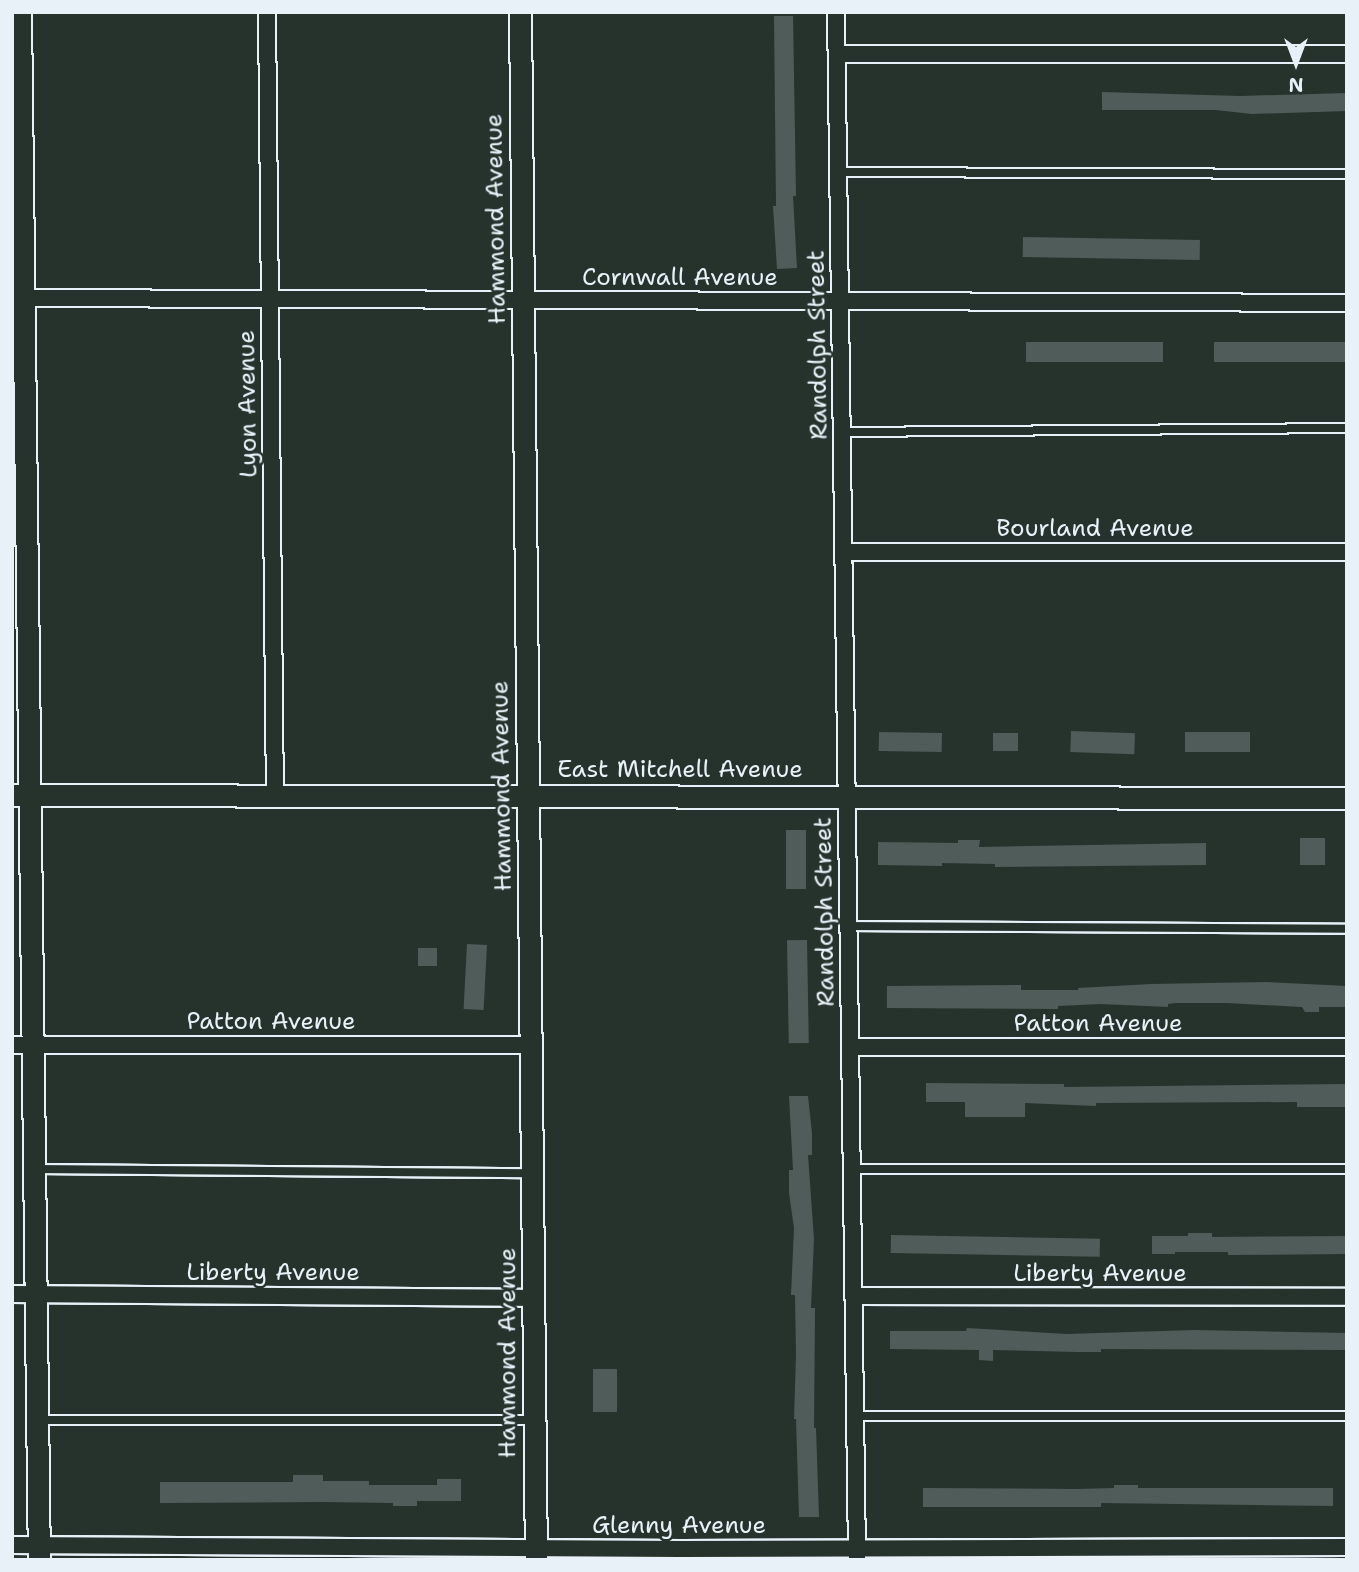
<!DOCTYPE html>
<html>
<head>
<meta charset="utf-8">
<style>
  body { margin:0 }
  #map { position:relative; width:1359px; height:1572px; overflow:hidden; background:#26332d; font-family:"Shantell Sans",sans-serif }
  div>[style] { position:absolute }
  .building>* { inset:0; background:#505c59; transform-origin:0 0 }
  .roads { filter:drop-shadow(2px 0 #e8f1f8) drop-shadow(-2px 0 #e8f1f8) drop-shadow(0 2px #e8f1f8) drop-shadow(0 -2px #e8f1f8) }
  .lane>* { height:8px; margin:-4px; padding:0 4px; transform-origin:4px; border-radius:4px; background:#26332d }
  .street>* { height:16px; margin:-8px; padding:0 8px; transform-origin:8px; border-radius:8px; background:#26332d }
  .secondary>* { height:21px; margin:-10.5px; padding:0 10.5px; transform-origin:10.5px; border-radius:10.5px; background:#26332d }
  span { translate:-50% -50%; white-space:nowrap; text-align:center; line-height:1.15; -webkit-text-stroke:5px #26332d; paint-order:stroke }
  .street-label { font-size:24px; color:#e8f1f8 }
  .frame { position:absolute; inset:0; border:14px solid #e8f1f8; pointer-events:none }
  .north { position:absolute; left:1261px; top:28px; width:70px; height:70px; -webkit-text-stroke:5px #26332d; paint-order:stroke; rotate:180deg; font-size:19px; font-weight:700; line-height:28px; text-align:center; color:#e8f1f8 }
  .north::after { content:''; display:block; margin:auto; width:24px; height:32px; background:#e8f1f8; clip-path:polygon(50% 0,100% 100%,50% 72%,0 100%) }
</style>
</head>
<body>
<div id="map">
  <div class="building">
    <i style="clip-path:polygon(774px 16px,793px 16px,796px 196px,793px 196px,797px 268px,777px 269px,773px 206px,776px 206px)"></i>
    <i style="clip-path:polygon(1102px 92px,1240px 96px,1347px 93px,1347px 111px,1252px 114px,1216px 110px,1102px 110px)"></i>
    <i style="left:1023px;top:237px;width:177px;height:20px;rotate:1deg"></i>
    <i style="left:1026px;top:342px;width:137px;height:20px"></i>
    <i style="left:1347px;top:342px;width:20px;height:133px;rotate:90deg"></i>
    <i style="left:1071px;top:731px;width:64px;height:21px;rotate:2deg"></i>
    <i style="left:879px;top:732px;width:63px;height:19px;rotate:1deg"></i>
    <i style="left:1185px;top:732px;width:65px;height:20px"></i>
    <i style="left:993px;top:733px;width:25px;height:18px"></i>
    <i style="left:786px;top:830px;width:20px;height:59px"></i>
    <i style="left:1300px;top:838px;width:25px;height:27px"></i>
    <i style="clip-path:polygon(958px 840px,980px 840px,979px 847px,1206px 843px,1206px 865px,995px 867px,995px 864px,942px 863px,942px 866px,878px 865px,878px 842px,958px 843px)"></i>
    <i style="left:807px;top:940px;width:103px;height:20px;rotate:89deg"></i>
    <i style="left:467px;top:944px;width:20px;height:65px;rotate:3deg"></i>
    <i style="left:418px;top:948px;width:19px;height:18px"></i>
    <i style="clip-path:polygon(1266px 982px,1347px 986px,1347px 1007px,1319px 1007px,1319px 1012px,1305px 1012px,1302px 1007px,1227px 1003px,1176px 1003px,1168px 1004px,1168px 1007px,1101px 1004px,1058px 1006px,1058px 1009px,887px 1008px,887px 986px,1021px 985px,1021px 990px,1078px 990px,1078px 988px,1151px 984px)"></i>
    <i style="clip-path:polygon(926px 1083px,1064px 1084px,1064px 1087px,1347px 1084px,1347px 1107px,1297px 1107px,1297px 1102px,1096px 1103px,1096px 1106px,1025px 1103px,1025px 1117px,965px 1117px,965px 1102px,926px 1102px)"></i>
    <i style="clip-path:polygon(789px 1096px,808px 1096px,812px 1133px,812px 1155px,808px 1155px,814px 1239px,811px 1308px,815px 1308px,814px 1428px,816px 1428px,819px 1517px,799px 1517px,796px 1419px,794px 1419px,796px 1354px,795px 1295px,791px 1295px,794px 1228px,789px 1193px,789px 1170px,793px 1170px)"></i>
    <i style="clip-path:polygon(1188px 1233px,1212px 1233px,1212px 1237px,1347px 1236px,1347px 1254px,1228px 1255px,1228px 1252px,1175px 1252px,1175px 1254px,1152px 1254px,1152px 1236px,1188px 1236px)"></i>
    <i style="left:891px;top:1235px;width:209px;height:18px;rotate:1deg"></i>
    <i style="clip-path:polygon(967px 1328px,1067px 1334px,1194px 1330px,1347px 1333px,1347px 1350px,1101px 1349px,1101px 1352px,1077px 1352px,993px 1350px,993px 1361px,979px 1360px,979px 1350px,890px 1349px,890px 1331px,966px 1331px)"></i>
    <i style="left:593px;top:1369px;width:24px;height:43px"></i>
    <i style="clip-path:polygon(293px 1475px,323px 1475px,323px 1481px,369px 1481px,369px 1485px,437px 1485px,437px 1479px,461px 1479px,461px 1501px,417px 1501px,417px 1506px,393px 1506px,393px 1503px,323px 1502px,160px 1503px,160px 1482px,293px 1482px)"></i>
    <i style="clip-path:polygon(1114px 1485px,1138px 1485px,1138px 1488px,1333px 1488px,1333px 1506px,1101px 1503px,1101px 1507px,923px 1507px,923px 1488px,1077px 1489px,1114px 1488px)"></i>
  </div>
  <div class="roads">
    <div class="lane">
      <i style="left:838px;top:172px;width:509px;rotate:0.23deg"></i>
      <i style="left:842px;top:432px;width:505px;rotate:-0.45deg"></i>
      <i style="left:848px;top:926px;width:499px;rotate:0.3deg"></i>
      <i style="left:36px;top:1169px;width:494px;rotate:0.5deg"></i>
      <i style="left:851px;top:1169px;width:496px"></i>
      <i style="left:855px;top:1416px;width:492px"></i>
      <i style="left:38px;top:1420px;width:494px"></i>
    </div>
    <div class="street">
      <i style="left:267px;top:12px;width:784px;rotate:89.42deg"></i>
      <i style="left:836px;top:12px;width:1548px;rotate:89.22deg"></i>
      <i style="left:837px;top:54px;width:510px"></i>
      <i style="left:12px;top:298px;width:1335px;rotate:0.21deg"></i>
      <i style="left:843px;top:552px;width:504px"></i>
      <i style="left:12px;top:1045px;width:519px"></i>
      <i style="left:850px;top:1047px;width:497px"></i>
      <i style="left:12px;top:1294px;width:521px;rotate:0.44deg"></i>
      <i style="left:853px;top:1296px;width:494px;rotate:0.1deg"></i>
      <i style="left:12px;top:1545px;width:668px;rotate:0.34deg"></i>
      <i style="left:680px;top:1549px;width:667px;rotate:-0.17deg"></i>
    </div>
    <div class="secondary">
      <i style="left:20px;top:12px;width:1548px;rotate:89.3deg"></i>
      <i style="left:520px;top:12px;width:1548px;rotate:89.41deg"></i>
      <i style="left:12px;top:795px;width:1335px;rotate:0.13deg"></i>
    </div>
  </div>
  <div class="street-label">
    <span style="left:496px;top:219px;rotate:-91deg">Hammond Avenue</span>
    <span style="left:680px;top:278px">Cornwall Avenue</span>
    <span style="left:818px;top:345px;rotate:-91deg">Randolph Street</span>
    <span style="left:248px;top:404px;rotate:-91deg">Lyon Avenue</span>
    <span style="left:1095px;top:529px">Bourland Avenue</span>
    <span style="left:680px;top:770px">East Mitchell Avenue</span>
    <span style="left:502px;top:786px;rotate:-91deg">Hammond Avenue</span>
    <span style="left:825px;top:912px;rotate:-91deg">Randolph Street</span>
    <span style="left:271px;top:1022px">Patton Avenue</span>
    <span style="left:1098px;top:1024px">Patton Avenue</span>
    <span style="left:273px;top:1273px">Liberty Avenue</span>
    <span style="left:1100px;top:1274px">Liberty Avenue</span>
    <span style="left:508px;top:1353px;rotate:-90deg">Hammond Avenue</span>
    <span style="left:679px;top:1526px">Glenny Avenue</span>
  </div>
  <div class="frame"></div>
  <div class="north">N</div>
</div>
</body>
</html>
